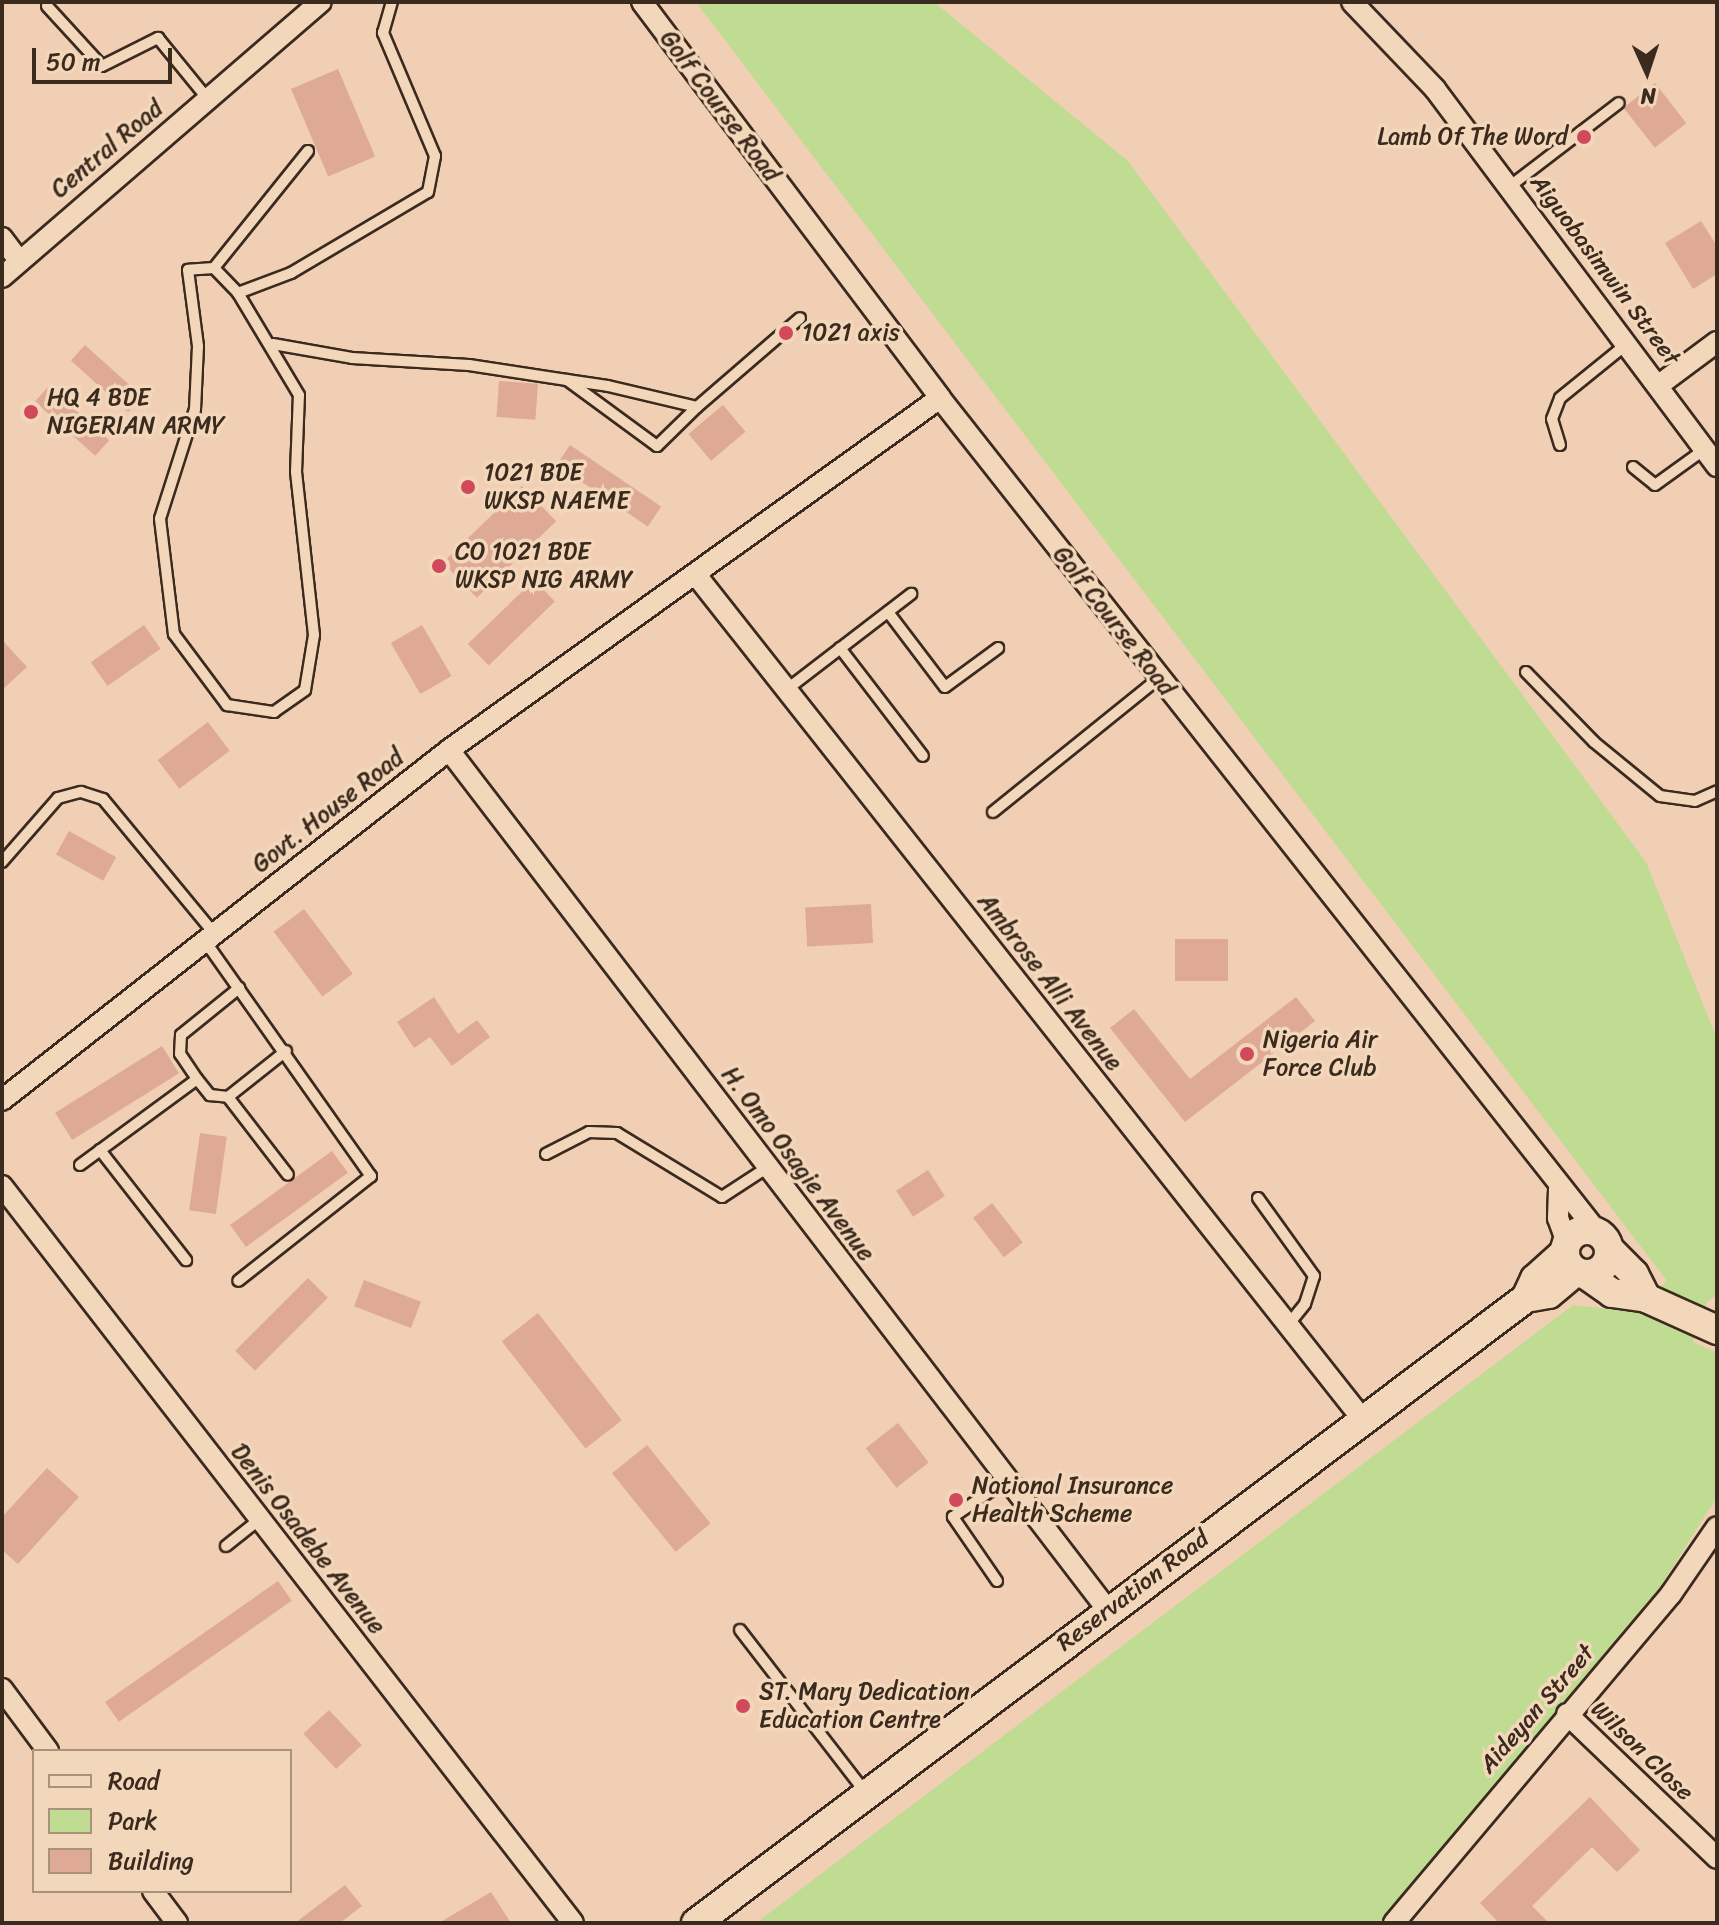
<!DOCTYPE html>
<html>
<head>
<meta charset="utf-8">
<style>
  body { margin:0 }
  #map { position:relative; width:1719px; height:1925px; overflow:hidden; background:#f1cfb4; font-family:Sriracha,sans-serif }
  div>[style] { position:absolute }
  .green>* { inset:0; background:#c0db92 }
  .building>* { inset:0; background:#dea995; transform-origin:0 0 }
  .roads { filter:drop-shadow(2px 0 #3b2a1e) drop-shadow(-2px 0 #3b2a1e) drop-shadow(0 2px #3b2a1e) drop-shadow(0 -2px #3b2a1e) }
  .lane>* { height:10px; margin:-5px; padding:0 5px; transform-origin:5px; border-radius:5px; background:#f3d7ba }
  .street>* { height:20px; margin:-10px; padding:0 10px; transform-origin:10px; border-radius:10px; background:#f3d7ba }
  .secondary>* { height:28px; margin:-14px; padding:0 14px; transform-origin:14px; border-radius:14px; background:#f3d7ba }
  .secondary>.ring { margin:-14px; padding:0; box-sizing:content-box; background:none; border:28px solid #f3d7ba; border-radius:50% }
  .dots>* { width:22px; height:22px; translate:-50% -50%; box-sizing:border-box; border:4px solid #f3d7ba; border-radius:50% }
  span { translate:-50% -50%; white-space:nowrap; text-align:center; line-height:1.15; -webkit-text-stroke:7px #f3d7ba; paint-order:stroke }
  .street-label { font-size:24px; color:#3b2a1e }
  .poi-label { font-size:24px; color:#3b2a1e }
  .right { translate:-100% -50%; text-align:right }
  .left { translate:0 -50%; text-align:left }
  .frame { position:absolute; inset:0; border:4px solid #3b2a1e; pointer-events:none }
  .legend { position:absolute; left:32px; top:1749px; width:260px; height:144px; box-sizing:border-box; background:#f3d7ba; border:2px solid #a9927c; margin:0; padding:10px 14px; list-style:none; font-size:24px; color:#3b2a1e }
  .legend li { display:flex; align-items:center; gap:16px; height:40px }
  .legend b { width:40px; border:2px solid #a9927c }
  .north { position:absolute; left:1607px; top:32px; width:80px; height:80px; -webkit-text-stroke:6px #f3d7ba; paint-order:stroke; rotate:177deg; font-size:22px; font-weight:700; line-height:32px; text-align:center; color:#3b2a1e }
  .north::after { content:''; display:block; margin:auto; width:28px; height:36px; background:#3b2a1e; clip-path:polygon(50% 0,100% 100%,50% 72%,0 100%) }
  .scale { position:absolute; left:32px; top:48px; width:140px; height:36px; box-sizing:border-box; border:4px solid #3b2a1e; border-top:0; padding-left:10px; font-size:24px; line-height:28px; white-space:nowrap; color:#3b2a1e; -webkit-text-stroke:6px #f3d7ba; paint-order:stroke }
</style>
</head>
<body>
<div id="map">
  <div class="green">
    <i style="clip-path:polygon(696px 2px,934px 2px,1128px 161px,1646px 862px,1717px 1039px,1717px 1295px,1707px 1302px,1693px 1342px,1717px 1353px,1717px 1497px,1660px 1587px,1379px 1923px,756px 1923px,1573px 1305px,1633px 1312px,1667px 1281px)"></i>
  </div>
  <div class="building">
    <i style="left:338px;top:69px;width:95px;height:51px;rotate:67deg"></i>
    <i style="left:1655px;top:83px;width:51px;height:40px;rotate:52deg"></i>
    <i style="clip-path:polygon(1701px 221px,1717px 246px,1717px 274px,1693px 289px,1665px 243px)"></i>
    <i style="left:85px;top:345px;width:77px;height:21px;rotate:42deg"></i>
    <i style="left:499px;top:381px;width:39px;height:36px;rotate:4deg"></i>
    <i style="left:49px;top:386px;width:81px;height:21px;rotate:42deg"></i>
    <i style="left:723px;top:405px;width:35px;height:45px;rotate:50deg"></i>
    <i style="left:570px;top:445px;width:110px;height:24px;rotate:34deg"></i>
    <i style="left:522px;top:486px;width:49px;height:110px;rotate:46deg"></i>
    <i style="left:534px;top:580px;width:30px;height:92px;rotate:46deg"></i>
    <i style="left:144px;top:625px;width:29px;height:65px;rotate:55deg"></i>
    <i style="left:422px;top:625px;width:59px;height:36px;rotate:60deg"></i>
    <i style="clip-path:polygon(2px 640px,27px 667px,2px 690px)"></i>
    <i style="left:208px;top:722px;width:36px;height:63px;rotate:53deg"></i>
    <i style="left:69px;top:831px;width:54px;height:27px;rotate:29deg"></i>
    <i style="left:871px;top:904px;width:39px;height:66px;rotate:87deg"></i>
    <i style="left:304px;top:909px;width:81px;height:38px;rotate:53deg"></i>
    <i style="left:1175px;top:939px;width:53px;height:42px"></i>
    <i style="clip-path:polygon(434px 997px,458px 1034px,477px 1020px,490px 1037px,452px 1066px,430px 1037px,414px 1048px,397px 1022px)"></i>
    <i style="clip-path:polygon(1296px 997px,1315px 1021px,1185px 1122px,1110px 1028px,1134px 1009px,1190px 1079px)"></i>
    <i style="left:162px;top:1046px;width:32px;height:126px;rotate:58deg"></i>
    <i style="left:200px;top:1133px;width:27px;height:78px;rotate:8deg"></i>
    <i style="left:332px;top:1151px;width:27px;height:126px;rotate:54deg"></i>
    <i style="left:928px;top:1170px;width:31px;height:38px;rotate:57deg"></i>
    <i style="left:992px;top:1203px;width:50px;height:24px;rotate:52deg"></i>
    <i style="left:308px;top:1278px;width:28px;height:103px;rotate:45deg"></i>
    <i style="left:364px;top:1280px;width:61px;height:28px;rotate:21deg"></i>
    <i style="left:538px;top:1313px;width:136px;height:46px;rotate:52deg"></i>
    <i style="left:898px;top:1423px;width:50px;height:41px;rotate:52deg"></i>
    <i style="left:647px;top:1445px;width:101px;height:45px;rotate:51deg"></i>
    <i style="clip-path:polygon(47px 1468px,79px 1497px,18px 1564px,2px 1550px,2px 1517px)"></i>
    <i style="left:278px;top:1581px;width:24px;height:211px;rotate:55deg"></i>
    <i style="left:329px;top:1710px;width:48px;height:35px;rotate:47deg"></i>
    <i style="clip-path:polygon(1590px 1797px,1640px 1850px,1617px 1872px,1592px 1847px,1532px 1906px,1549px 1923px,1499px 1923px,1480px 1903px)"></i>
    <i style="clip-path:polygon(345px 1885px,362px 1906px,340px 1923px,295px 1923px)"></i>
    <i style="clip-path:polygon(491px 1892px,511px 1923px,439px 1923px)"></i>
  </div>
  <div class="roads">
    <div class="lane">
      <i style="left:47px;top:6px;width:81px;rotate:47.5deg"></i>
      <i style="left:102px;top:66px;width:63px;rotate:-26.6deg"></i>
      <i style="left:158px;top:38px;width:77px;rotate:50.8deg"></i>
      <i style="left:308px;top:151px;width:150px;rotate:128.8deg"></i>
      <i style="left:214px;top:268px;width:35px;rotate:46deg"></i>
      <i style="left:238px;top:293px;width:57px;rotate:-20.7deg"></i>
      <i style="left:291px;top:273px;width:159px;rotate:-30.6deg"></i>
      <i style="left:428px;top:192px;width:37px;rotate:-79deg"></i>
      <i style="left:435px;top:156px;width:134px;rotate:-112.9deg"></i>
      <i style="left:383px;top:33px;width:32px;rotate:-74deg"></i>
      <i style="left:1509px;top:187px;width:138px;rotate:-37.4deg"></i>
      <i style="left:214px;top:268px;width:26px;rotate:176deg"></i>
      <i style="left:188px;top:270px;width:77px;rotate:82.5deg"></i>
      <i style="left:198px;top:346px;width:63px;rotate:92.7deg"></i>
      <i style="left:195px;top:409px;width:115px;rotate:107.7deg"></i>
      <i style="left:160px;top:519px;width:116px;rotate:83.1deg"></i>
      <i style="left:174px;top:634px;width:89px;rotate:53.3deg"></i>
      <i style="left:227px;top:705px;width:48px;rotate:8.5deg"></i>
      <i style="left:274px;top:712px;width:38px;rotate:-35deg"></i>
      <i style="left:305px;top:690px;width:56px;rotate:-80.7deg"></i>
      <i style="left:314px;top:635px;width:164px;rotate:-96.3deg"></i>
      <i style="left:296px;top:472px;width:77px;rotate:-87.8deg"></i>
      <i style="left:299px;top:395px;width:119px;rotate:-120.9deg"></i>
      <i style="left:273px;top:344px;width:80px;rotate:10deg"></i>
      <i style="left:352px;top:358px;width:117px;rotate:3.4deg"></i>
      <i style="left:469px;top:365px;width:99px;rotate:8.7deg"></i>
      <i style="left:567px;top:380px;width:41px;rotate:8.3deg"></i>
      <i style="left:608px;top:386px;width:91px;rotate:13.3deg"></i>
      <i style="left:697px;top:407px;width:56px;rotate:135.7deg"></i>
      <i style="left:657px;top:446px;width:112px;rotate:-143.7deg"></i>
      <i style="left:697px;top:407px;width:136px;rotate:-40.8deg"></i>
      <i style="left:1560px;top:445px;width:27px;rotate:-107deg"></i>
      <i style="left:1552px;top:419px;width:22px;rotate:-69deg"></i>
      <i style="left:1560px;top:398px;width:87px;rotate:-39deg"></i>
      <i style="left:1633px;top:467px;width:28px;rotate:39deg"></i>
      <i style="left:1655px;top:485px;width:62px;rotate:-35.8deg"></i>
      <i style="left:888px;top:612px;width:94px;rotate:52.8deg"></i>
      <i style="left:945px;top:687px;width:66px;rotate:-36.3deg"></i>
      <i style="left:840px;top:648px;width:136px;rotate:52.5deg"></i>
      <i style="left:1526px;top:672px;width:98px;rotate:45.8deg"></i>
      <i style="left:1594px;top:742px;width:85px;rotate:39.3deg"></i>
      <i style="left:1660px;top:796px;width:35px;rotate:8deg"></i>
      <i style="left:1695px;top:801px;width:24px;rotate:-24deg"></i>
      <i style="left:786px;top:690px;width:158px;rotate:-37.5deg"></i>
      <i style="left:993px;top:812px;width:213px;rotate:-38.9deg"></i>
      <i style="left:2px;top:862px;width:85px;rotate:-48.8deg"></i>
      <i style="left:58px;top:798px;width:24px;rotate:-15deg"></i>
      <i style="left:81px;top:792px;width:23px;rotate:18deg"></i>
      <i style="left:103px;top:799px;width:174px;rotate:50.4deg"></i>
      <i style="left:205px;top:941px;width:288px;rotate:54.8deg"></i>
      <i style="left:371px;top:1176px;width:169px;rotate:141.7deg"></i>
      <i style="left:197px;top:1079px;width:30px;rotate:-124deg"></i>
      <i style="left:180px;top:1054px;width:19px;rotate:-87deg"></i>
      <i style="left:181px;top:1035px;width:75px;rotate:-39deg"></i>
      <i style="left:228px;top:1097px;width:98px;rotate:52.4deg"></i>
      <i style="left:100px;top:1150px;width:140px;rotate:52deg"></i>
      <i style="left:546px;top:1154px;width:48px;rotate:-27.1deg"></i>
      <i style="left:589px;top:1132px;width:28px;rotate:2deg"></i>
      <i style="left:617px;top:1133px;width:123px;rotate:31.4deg"></i>
      <i style="left:722px;top:1197px;width:55px;rotate:-33.1deg"></i>
      <i style="left:80px;top:1165px;width:145px;rotate:-36.3deg"></i>
      <i style="left:197px;top:1079px;width:21px;rotate:51deg"></i>
      <i style="left:210px;top:1095px;width:18px;rotate:6deg"></i>
      <i style="left:228px;top:1097px;width:74px;rotate:-38.4deg"></i>
      <i style="left:1258px;top:1198px;width:96px;rotate:54.3deg"></i>
      <i style="left:1314px;top:1276px;width:29px;rotate:108deg"></i>
      <i style="left:1305px;top:1304px;width:27px;rotate:129deg"></i>
      <i style="left:226px;top:1546px;width:43px;rotate:-38.5deg"></i>
      <i style="left:997px;top:1581px;width:78px;rotate:-124.5deg"></i>
      <i style="left:953px;top:1517px;width:67px;rotate:-34.6deg"></i>
      <i style="left:740px;top:1630px;width:206px;rotate:52.3deg"></i>
    </div>
    <div class="street">
      <i style="left:642px;top:2px;width:496px;rotate:53deg"></i>
      <i style="left:940px;top:398px;width:1063px;rotate:51.76deg"></i>
      <i style="left:1352px;top:2px;width:120px;rotate:46.3deg"></i>
      <i style="left:1435px;top:89px;width:471px;rotate:53.2deg"></i>
      <i style="left:2px;top:238px;width:26px;rotate:53deg"></i>
      <i style="left:2px;top:277px;width:421px;rotate:-40.8deg"></i>
      <i style="left:1659px;top:385px;width:72px;rotate:-36.6deg"></i>
      <i style="left:696px;top:575px;width:1078px;rotate:51.71deg"></i>
      <i style="left:449px;top:750px;width:1082px;rotate:52.55deg"></i>
      <i style="left:2px;top:1100px;width:568px;rotate:-38.06deg"></i>
      <i style="left:449px;top:750px;width:604px;rotate:-35.64deg"></i>
      <i style="left:2px;top:1186px;width:932px;rotate:52.23deg"></i>
      <i style="left:1559px;top:1189px;width:29px;rotate:92deg"></i>
      <i style="left:1558px;top:1218px;width:27px;rotate:70deg"></i>
      <i style="left:2px;top:1689px;width:77px;rotate:53.4deg"></i>
      <i style="left:1567px;top:1714px;width:208px;rotate:43.8deg"></i>
      <i style="left:153px;top:1891px;width:40px;rotate:53deg"></i>
      <i style="left:1394px;top:1923px;width:430px;rotate:-49.9deg"></i>
      <i style="left:1671px;top:1594px;width:81px;rotate:-55.5deg"></i>
    </div>
    <div class="secondary">
      <i class="ring" style="left:1565px;top:1230px;width:16px;height:16px"></i>
      <i style="left:1610px;top:1250px;width:34px;rotate:45deg"></i>
      <i style="left:1634px;top:1274px;width:27px;rotate:63deg"></i>
      <i style="left:1585px;top:1274px;width:33px;rotate:35deg"></i>
      <i style="left:1612px;top:1293px;width:34px;rotate:8deg"></i>
      <i style="left:1646px;top:1298px;width:78px;rotate:24.3deg"></i>
      <i style="left:1526px;top:1298px;width:21px;rotate:-65deg"></i>
      <i style="left:1535px;top:1279px;width:40px;rotate:-42deg"></i>
      <i style="left:696px;top:1923px;width:1039px;rotate:-36.98deg"></i>
      <i style="left:1526px;top:1298px;width:23px;rotate:-10deg"></i>
      <i style="left:1549px;top:1294px;width:35px;rotate:-40deg"></i>
    </div>
  </div>
  <div class="dots">
    <i style="left:1584px;top:137px;background:#d1495b"></i>
    <i style="left:786px;top:333px;background:#d1495b"></i>
    <i style="left:31px;top:412px;background:#d1495b"></i>
    <i style="left:468px;top:487px;background:#d1495b"></i>
    <i style="left:439px;top:566px;background:#d1495b"></i>
    <i style="left:1247px;top:1054px;background:#d1495b"></i>
    <i style="left:956px;top:1500px;background:#d1495b"></i>
    <i style="left:743px;top:1706px;background:#d1495b"></i>
  </div>
  <div class="street-label">
    <span style="left:720px;top:106px;rotate:53deg">Golf Course Road</span>
    <span style="left:107px;top:149px;rotate:-40deg">Central Road</span>
    <span style="left:1605px;top:270px;rotate:53deg">Aiguobasimwin Street</span>
    <span style="left:1114px;top:621px;rotate:52deg">Golf Course Road</span>
    <span style="left:328px;top:811px;rotate:-38deg">Govt. House Road</span>
    <span style="left:1050px;top:982px;rotate:52deg">Ambrose Alli Avenue</span>
    <span style="left:798px;top:1164px;rotate:53deg">H. Omo Osagie Avenue</span>
    <span style="left:308px;top:1539px;rotate:52deg">Denis Osadebe Avenue</span>
    <span style="left:1133px;top:1591px;rotate:-37deg">Reservation Road</span>
    <span style="left:1537px;top:1709px;rotate:-49deg">Aideyan Street</span>
    <span style="left:1642px;top:1751px;rotate:44deg">Wilson Close</span>
  </div>
  <div class="poi-label">
    <span class="right" style="left:1568px;top:137px">Lamb Of The Word</span>
    <span class="left" style="left:802px;top:333px">1021 axis</span>
    <span class="left" style="left:47px;top:412px">HQ 4 BDE<br>NIGERIAN ARMY</span>
    <span class="left" style="left:484px;top:487px">1021 BDE<br>WKSP NAEME</span>
    <span class="left" style="left:455px;top:566px">CO 1021 BDE<br>WKSP NIG ARMY</span>
    <span class="left" style="left:1263px;top:1054px">Nigeria Air<br>Force Club</span>
    <span class="left" style="left:972px;top:1500px">National Insurance<br>Health Scheme</span>
    <span class="left" style="left:759px;top:1706px">ST. Mary Dedication<br>Education Centre</span>
  </div>
  <div class="frame"></div>
  <ul class="legend">
  <li><b style="height:10px;background:#f3d7ba"></b>Road</li>
  <li><b style="height:22px;background:#c0db92"></b>Park</li>
  <li><b style="height:22px;background:#dea995"></b>Building</li>
  </ul>
  <div class="north">N</div>
  <div class="scale">50 m</div>
</div>
</body>
</html>
